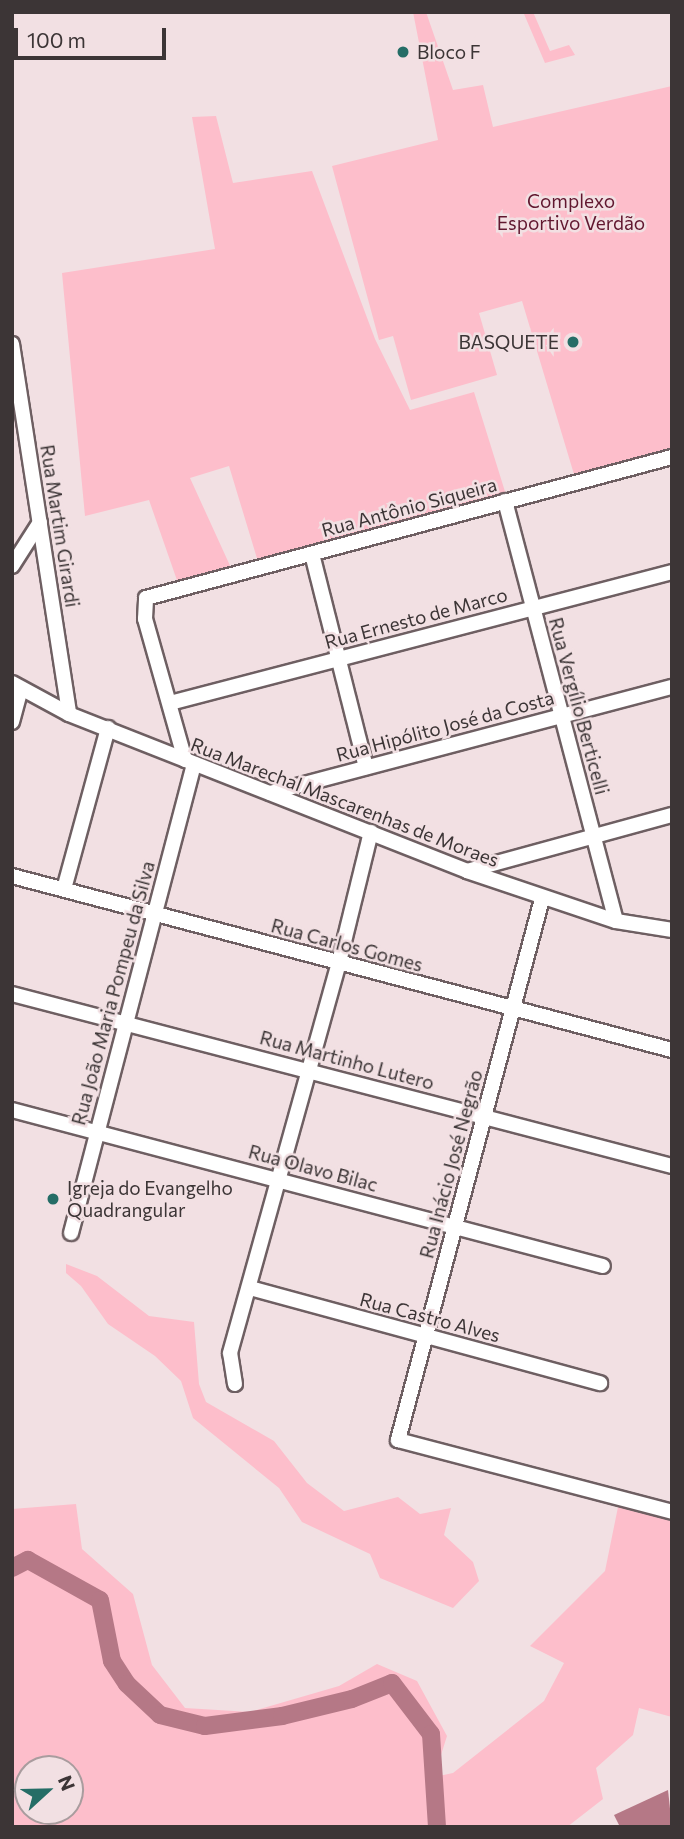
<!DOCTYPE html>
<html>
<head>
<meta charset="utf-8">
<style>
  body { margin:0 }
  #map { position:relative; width:684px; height:1839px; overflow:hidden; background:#f2e0e3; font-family:Commissioner,sans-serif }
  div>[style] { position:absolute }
  .green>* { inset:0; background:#fdbecb }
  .water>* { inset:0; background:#b57886 }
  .river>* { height:18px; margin:-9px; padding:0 9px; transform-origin:9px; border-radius:9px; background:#b57886 }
  .roads { filter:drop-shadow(2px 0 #6e5f62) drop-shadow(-2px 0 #6e5f62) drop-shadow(0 2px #6e5f62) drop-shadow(0 -2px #6e5f62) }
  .minor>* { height:14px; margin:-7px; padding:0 7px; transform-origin:7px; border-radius:7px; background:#fff }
  .dots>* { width:19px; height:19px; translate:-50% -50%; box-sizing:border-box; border:4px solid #f2e0e3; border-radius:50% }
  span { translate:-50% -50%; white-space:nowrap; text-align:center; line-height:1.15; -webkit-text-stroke:5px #f2e0e3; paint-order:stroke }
  .poi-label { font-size:19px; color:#3c3536 }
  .left { translate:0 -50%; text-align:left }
  .right { translate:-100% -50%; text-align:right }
  .park-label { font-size:19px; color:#61172f }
  .street-label { font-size:19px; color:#3c3536 }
  .frame { position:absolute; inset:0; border:14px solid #3c3536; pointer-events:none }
  .north { position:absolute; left:14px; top:1755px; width:70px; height:70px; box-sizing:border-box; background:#f2e0e3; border:2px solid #a99c9e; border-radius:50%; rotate:68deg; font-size:19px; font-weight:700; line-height:28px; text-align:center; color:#3c3536 }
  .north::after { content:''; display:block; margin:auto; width:24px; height:32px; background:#256d66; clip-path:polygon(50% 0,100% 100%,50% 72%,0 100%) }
  .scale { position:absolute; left:14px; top:28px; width:152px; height:32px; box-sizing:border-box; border:4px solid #3c3536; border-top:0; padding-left:9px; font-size:21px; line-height:24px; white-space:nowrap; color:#3c3536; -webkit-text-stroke:5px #f2e0e3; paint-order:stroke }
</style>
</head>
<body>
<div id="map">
  <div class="green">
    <i style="clip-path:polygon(413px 12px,426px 12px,453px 90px,483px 85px,493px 127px,672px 86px,672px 456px,576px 481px,522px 301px,479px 313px,497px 375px,411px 400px,393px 336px,379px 340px,332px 166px,438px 140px)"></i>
    <i style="clip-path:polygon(533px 12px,550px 51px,569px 45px,575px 55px,545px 63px,524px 14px)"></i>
    <i style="clip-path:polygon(216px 116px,233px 183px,312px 171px,375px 339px,410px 410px,474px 392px,507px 498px,259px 565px,229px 466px,190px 478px,232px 570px,179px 586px,149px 500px,85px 516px,62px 273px,215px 249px,192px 117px)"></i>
    <i style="clip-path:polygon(66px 1264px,97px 1276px,149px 1316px,194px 1322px,199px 1384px,206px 1402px,274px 1441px,307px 1483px,344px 1511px,398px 1497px,420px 1514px,451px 1508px,444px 1535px,473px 1562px,479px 1581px,453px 1608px,380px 1578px,370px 1554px,302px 1522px,279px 1488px,193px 1418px,181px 1381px,155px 1356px,108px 1324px,81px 1286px,66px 1273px)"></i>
    <i style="clip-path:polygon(evenodd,76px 1504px,82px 1549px,133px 1594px,152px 1665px,185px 1708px,250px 1712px,339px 1686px,377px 1664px,417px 1681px,447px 1736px,434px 1777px,453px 1773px,544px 1701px,564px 1663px,530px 1646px,605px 1571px,618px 1507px,672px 1521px,672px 1717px,639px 1708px,633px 1735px,596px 1768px,603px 1799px,567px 1827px,12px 1827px,12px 1509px,76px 1504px,28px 1769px,70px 1769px,70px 1811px,28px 1811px,28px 1769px)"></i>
  </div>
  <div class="water">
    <i style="clip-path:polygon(668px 1790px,672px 1827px,620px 1827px,614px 1815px)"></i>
  </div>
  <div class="river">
    <i style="left:12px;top:1568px;width:18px;rotate:-27deg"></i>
    <i style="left:28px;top:1560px;width:82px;rotate:29.1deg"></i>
    <i style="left:100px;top:1600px;width:62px;rotate:78.9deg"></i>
    <i style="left:112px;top:1661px;width:27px;rotate:57deg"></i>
    <i style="left:127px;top:1684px;width:45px;rotate:43.2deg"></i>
    <i style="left:160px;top:1715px;width:46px;rotate:13.7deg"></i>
    <i style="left:205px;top:1726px;width:78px;rotate:-7.4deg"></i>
    <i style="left:282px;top:1716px;width:72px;rotate:-13.7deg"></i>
    <i style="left:352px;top:1699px;width:43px;rotate:-21.8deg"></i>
    <i style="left:392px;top:1683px;width:64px;rotate:52.6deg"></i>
    <i style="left:431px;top:1734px;width:93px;rotate:86.3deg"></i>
  </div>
  <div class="roads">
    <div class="minor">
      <i style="left:12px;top:344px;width:374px;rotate:81.2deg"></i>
      <i style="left:505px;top:501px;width:434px;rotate:75.2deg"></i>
      <i style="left:312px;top:554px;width:220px;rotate:75.8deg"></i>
      <i style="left:12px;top:566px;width:52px;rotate:-57.5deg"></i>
      <i style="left:12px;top:683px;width:65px;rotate:28.5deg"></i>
      <i style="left:69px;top:714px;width:428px;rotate:21.5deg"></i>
      <i style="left:467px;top:871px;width:157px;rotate:18.6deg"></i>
      <i style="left:616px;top:921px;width:57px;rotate:9.1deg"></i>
      <i style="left:170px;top:703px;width:519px;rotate:-14.63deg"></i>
      <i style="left:12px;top:722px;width:34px;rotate:-75deg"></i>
      <i style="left:185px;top:760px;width:147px;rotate:-105.8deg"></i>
      <i style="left:145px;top:619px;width:21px;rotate:-87deg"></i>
      <i style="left:146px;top:598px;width:545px;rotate:-15.01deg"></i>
      <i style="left:270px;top:793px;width:416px;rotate:-14.8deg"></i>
      <i style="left:467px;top:871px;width:213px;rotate:-15.3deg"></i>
      <i style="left:12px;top:876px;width:683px;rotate:14.77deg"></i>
      <i style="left:64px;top:889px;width:167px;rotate:-74.7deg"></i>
      <i style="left:542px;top:899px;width:560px;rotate:104.91deg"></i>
      <i style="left:398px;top:1440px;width:283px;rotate:14.7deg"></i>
      <i style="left:12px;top:994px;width:682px;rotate:14.61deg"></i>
      <i style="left:12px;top:1110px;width:611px;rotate:14.79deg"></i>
      <i style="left:71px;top:1233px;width:485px;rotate:-75.3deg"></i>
      <i style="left:250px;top:1288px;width:363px;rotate:15.2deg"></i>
      <i style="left:235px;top:1384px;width:31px;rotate:-99deg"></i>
      <i style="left:230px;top:1353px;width:406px;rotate:-74.4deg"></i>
      <i style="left:339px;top:962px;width:134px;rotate:-76.2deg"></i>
    </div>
  </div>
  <div class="dots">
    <i style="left:403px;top:52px;background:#256d66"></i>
    <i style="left:573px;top:342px;background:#256d66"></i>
    <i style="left:53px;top:1199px;background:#256d66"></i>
  </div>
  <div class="poi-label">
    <span class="left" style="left:417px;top:52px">Bloco F</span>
    <span class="right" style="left:559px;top:342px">BASQUETE</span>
    <span class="left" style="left:67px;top:1199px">Igreja do Evangelho<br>Quadrangular</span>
  </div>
  <div class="park-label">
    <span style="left:571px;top:212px">Complexo<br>Esportivo Verdão</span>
  </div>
  <div class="street-label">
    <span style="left:409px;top:507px;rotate:-15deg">Rua Antônio Siqueira</span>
    <span style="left:60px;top:526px;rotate:81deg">Rua Martim Girardi</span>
    <span style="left:416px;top:618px;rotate:-15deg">Rua Ernesto de Marco</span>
    <span style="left:579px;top:706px;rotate:75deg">Rua Vergílio Berticelli</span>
    <span style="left:445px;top:726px;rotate:-15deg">Rua Hipólito José da Costa</span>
    <span style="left:345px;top:802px;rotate:21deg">Rua Marechal Mascarenhas de Moraes</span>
    <span style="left:347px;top:945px;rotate:15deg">Rua Carlos Gomes</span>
    <span style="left:113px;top:993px;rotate:-75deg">Rua João Maria Pompeu da Silva</span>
    <span style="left:347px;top:1060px;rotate:15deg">Rua Martinho Lutero</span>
    <span style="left:451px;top:1164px;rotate:-75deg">Rua Inácio José Negrão</span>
    <span style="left:313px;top:1168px;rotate:15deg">Rua Olavo Bilac</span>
    <span style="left:430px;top:1317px;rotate:15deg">Rua Castro Alves</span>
  </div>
  <div class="frame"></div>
  <div class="north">N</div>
  <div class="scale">100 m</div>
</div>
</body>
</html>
